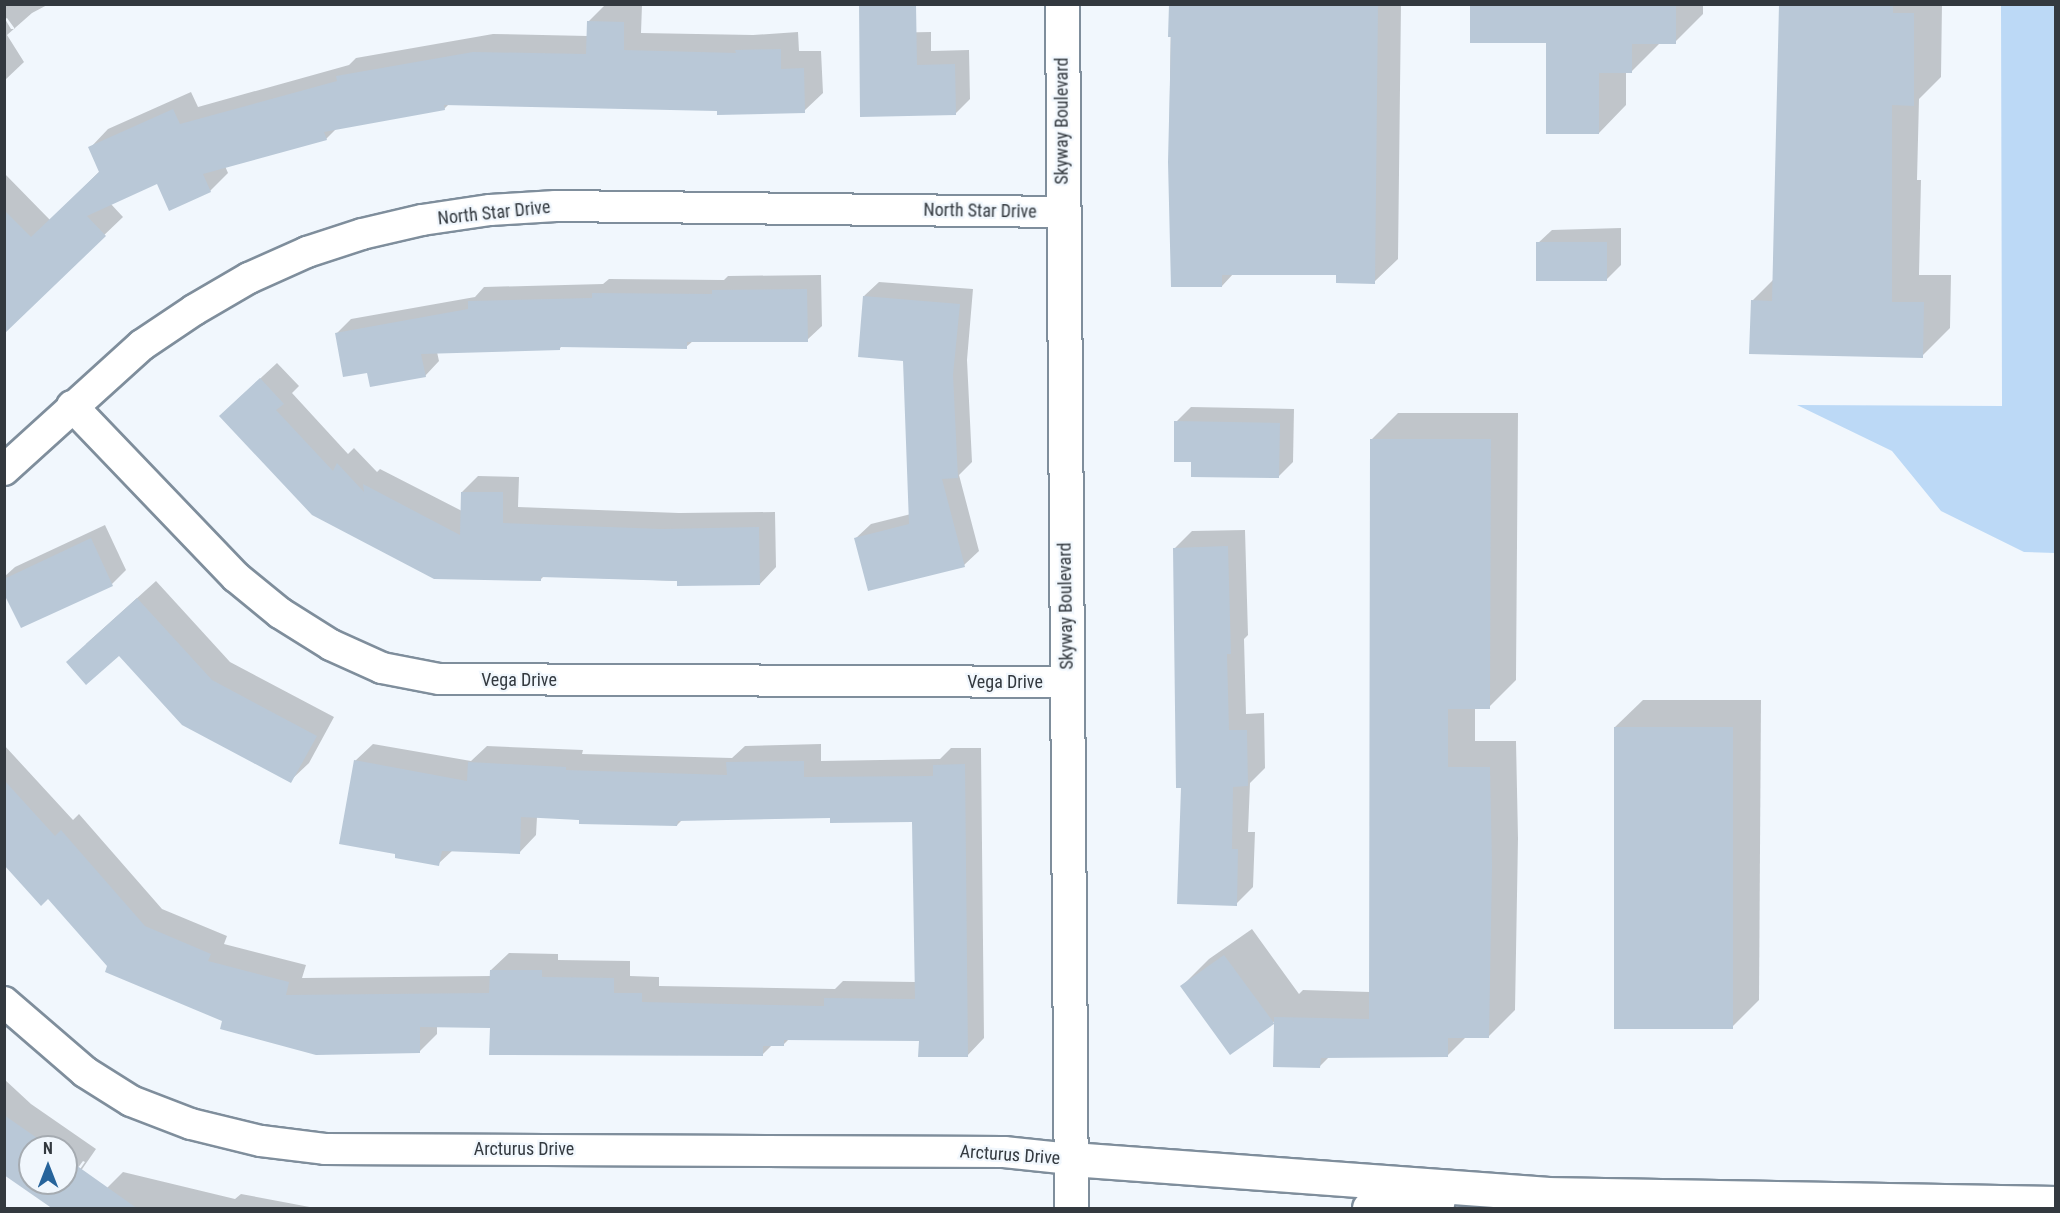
<!DOCTYPE html>
<html>
<head>
<meta charset="utf-8">
<style>
  body { margin:0 }
  #map { position:relative; width:2060px; height:1213px; overflow:hidden; background:#f1f7fd; font-family:"Roboto Condensed",sans-serif }
  div>[style] { position:absolute }
  .green>* { inset:0; background:#bcd9f6 }
  .shadow>* { inset:0; background:#0003 }
  .building>* { inset:0; background:#b9c8d7; transform-origin:0 0 }
  .roads { filter:drop-shadow(2px 0 #7f8e9c) drop-shadow(-2px 0 #7f8e9c) drop-shadow(0 2px #7f8e9c) drop-shadow(0 -2px #7f8e9c) }
  .minor>* { height:30px; margin:-15px; padding:0 15px; transform-origin:15px; border-radius:15px; background:#fff }
  .tertiary>* { height:33px; margin:-16.5px; padding:0 16.5px; transform-origin:16.5px; border-radius:16.5px; background:#fff }
  span { translate:-50% -50%; white-space:nowrap; text-align:center; line-height:1.15; -webkit-text-stroke:4.5px #f1f7fd; paint-order:stroke }
  .street-label { font-size:18px; color:#33393f }
  .frame { position:absolute; inset:0; border:6px solid #33393f; pointer-events:none }
  .north { position:absolute; left:18px; top:1135px; width:60px; height:60px; box-sizing:border-box; background:#f1f7fd; border:2px solid #a5abb1; border-radius:50%; rotate:0deg; font-size:16px; font-weight:700; line-height:24px; text-align:center; color:#33393f }
  .north::after { content:''; display:block; margin:auto; width:21px; height:27px; background:#27649b; clip-path:polygon(50% 0,100% 100%,50% 72%,0 100%) }
</style>
</head>
<body>
<div id="map">
  <div class="green">
    <i style="clip-path:polygon(2001px 5px,2055px 5px,2055px 553px,2024px 552px,1941px 511px,1892px 451px,1797px 405px,2002px 406px)"></i>
  </div>
  <div class="shadow">
    <i style="clip-path:polygon(evenodd,4px 4px,49px 4px,32px 13px,7px 35px,24px 62px,4px 81px,4px 4px,7px 18px,15px 29px,11px 29px,5px 19px,7px 18px)"></i>
    <i style="clip-path:polygon(606px 4px,642px 5px,641px 33px,753px 35px,798px 32px,799px 51px,821px 51px,823px 93px,804px 111px,450px 103px,444px 109px,337px 128px,326px 139px,225px 166px,228px 173px,210px 191px,158px 182px,110px 203px,123px 217px,4px 331px,4px 173px,50px 220px,100px 171px,90px 148px,108px 129px,191px 92px,198px 107px,349px 65px,356px 58px,493px 34px,588px 36px,588px 22px)"></i>
    <i style="clip-path:polygon(1171px 4px,1401px 4px,1398px 259px,1374px 282px,1337px 273px,1234px 273px,1222px 286px,1169px 162px)"></i>
    <i style="clip-path:polygon(1472px 4px,1703px 4px,1703px 14px,1675px 42px,1659px 44px,1632px 71px,1626px 71px,1626px 105px,1599px 133px,1547px 41px)"></i>
    <i style="clip-path:polygon(1780px 4px,1942px 4px,1941px 77px,1919px 99px,1917px 180px,1921px 180px,1919px 275px,1951px 275px,1950px 328px,1922px 356px,1752px 301px,1774px 279px)"></i>
    <i style="clip-path:polygon(931px 32px,931px 51px,969px 50px,970px 99px,955px 114px,875px 33px)"></i>
    <i style="clip-path:polygon(1621px 228px,1621px 265px,1607px 279px,1537px 244px,1552px 230px)"></i>
    <i style="clip-path:polygon(821px 275px,822px 326px,807px 340px,693px 341px,686px 347px,562px 346px,559px 349px,437px 352px,439px 361px,425px 376px,368px 371px,336px 334px,351px 319px,475px 297px,484px 287px,603px 284px,609px 279px,724px 280px,728px 276px)"></i>
    <i style="clip-path:polygon(879px 282px,973px 289px,967px 360px,972px 462px,959px 475px,979px 551px,964px 565px,856px 538px,871px 524px,911px 514px,904px 359px,864px 296px)"></i>
    <i style="clip-path:polygon(277px 363px,299px 386px,292px 393px,348px 454px,354px 448px,377px 472px,380px 469px,462px 511px,462px 492px,478px 476px,519px 477px,518px 507px,679px 513px,775px 512px,776px 567px,760px 584px,544px 576px,541px 579px,434px 577px,237px 400px)"></i>
    <i style="clip-path:polygon(1191px 407px,1294px 409px,1293px 462px,1278px 477px,1193px 461px,1176px 422px)"></i>
    <i style="clip-path:polygon(1398px 413px,1518px 413px,1516px 680px,1489px 707px,1475px 707px,1475px 741px,1516px 741px,1518px 838px,1515px 1010px,1488px 1037px,1466px 1037px,1447px 1056px,1329px 1057px,1320px 1066px,1275px 1021px,1230px 1053px,1182px 986px,1209px 959px,1252px 929px,1299px 994px,1303px 990px,1370px 992px,1371px 440px)"></i>
    <i style="clip-path:polygon(105px 525px,126px 570px,112px 584px,4px 591px,4px 577px,15px 567px)"></i>
    <i style="clip-path:polygon(1245px 530px,1248px 635px,1244px 639px,1246px 714px,1264px 713px,1265px 768px,1250px 783px,1248px 832px,1255px 832px,1253px 887px,1236px 904px,1182px 786px,1175px 548px,1192px 531px)"></i>
    <i style="clip-path:polygon(156px 581px,230px 662px,334px 717px,309px 763px,290px 781px,119px 653px,86px 644px)"></i>
    <i style="clip-path:polygon(1643px 700px,1761px 700px,1759px 1000px,1731px 1028px,1615px 727px)"></i>
    <i style="clip-path:polygon(373px 744px,471px 761px,487px 746px,583px 750px,582px 754px,732px 758px,745px 746px,821px 744px,821px 761px,940px 759px,951px 748px,981px 748px,984px 1038px,967px 1056px,920px 1040px,790px 1038px,783px 1045px,773px 1044px,763px 1054px,491px 1026px,437px 1025px,437px 1034px,420px 1051px,224px 1020px,109px 966px,49px 897px,4px 855px,4px 745px,73px 820px,79px 814px,162px 909px,227px 936px,224px 944px,306px 965px,302px 978px,491px 976px,491px 970px,509px 953px,558px 954px,558px 960px,630px 961px,630px 976px,659px 977px,659px 986px,835px 989px,843px 981px,916px 982px,914px 820px,831px 817px,682px 820px,677px 825px,537px 817px,536px 835px,519px 853px,453px 850px,438px 864px,355px 761px)"></i>
    <i style="clip-path:polygon(evenodd,4px 1079px,31px 1104px,96px 1149px,69px 1188px,51px 1206px,4px 1173px,4px 1079px,30px 1147px,66px 1147px,66px 1183px,30px 1183px,30px 1147px,4px 1079px,83px 1161px,85px 1162px,67px 1188px,63px 1188px,83px 1161px)"></i>
    <i style="clip-path:polygon(123px 1172px,235px 1199px,241px 1194px,315px 1208px,100px 1208px,104px 1191px)"></i>
  </div>
  <div class="building">
    <i style="clip-path:polygon(859px 4px,916px 4px,917px 65px,955px 64px,956px 115px,860px 117px)"></i>
    <i style="clip-path:polygon(1169px 4px,1378px 4px,1375px 284px,1336px 283px,1336px 275px,1222px 275px,1222px 287px,1171px 287px,1168px 162px,1171px 37px,1168px 37px)"></i>
    <i style="clip-path:polygon(1470px 4px,1676px 4px,1676px 44px,1632px 44px,1632px 73px,1599px 73px,1599px 134px,1546px 134px,1546px 43px,1470px 43px)"></i>
    <i style="clip-path:polygon(1779px 4px,1893px 4px,1893px 13px,1914px 13px,1914px 106px,1892px 105px,1892px 302px,1924px 302px,1923px 358px,1749px 354px,1751px 300px,1772px 301px)"></i>
    <i style="clip-path:polygon(587px 21px,624px 22px,624px 50px,736px 53px,735px 50px,781px 49px,781px 69px,804px 68px,805px 113px,717px 115px,717px 111px,444px 105px,445px 110px,324px 132px,327px 140px,203px 174px,211px 192px,169px 211px,157px 184px,87px 216px,106px 236px,4px 334px,4px 210px,31px 237px,99px 172px,88px 147px,173px 109px,180px 124px,337px 81px,336px 76px,473px 52px,586px 54px)"></i>
    <i style="left:1607px;top:242px;width:39px;height:71px;rotate:90deg"></i>
    <i style="clip-path:polygon(807px 289px,808px 342px,687px 342px,687px 349px,560px 347px,560px 350px,421px 354px,426px 377px,370px 387px,367px 373px,343px 377px,335px 333px,468px 309px,468px 301px,592px 298px,592px 293px,712px 294px,712px 290px)"></i>
    <i style="clip-path:polygon(863px 296px,960px 304px,953px 375px,958px 478px,942px 479px,965px 567px,868px 591px,854px 538px,909px 524px,903px 361px,858px 357px)"></i>
    <i style="clip-path:polygon(260px 378px,284px 404px,276px 410px,333px 471px,337px 463px,364px 492px,363px 484px,460px 535px,461px 492px,503px 492px,503px 523px,662px 529px,759px 527px,760px 585px,677px 586px,677px 581px,541px 577px,541px 581px,434px 579px,312px 515px,219px 416px)"></i>
    <i style="clip-path:polygon(1174px 421px,1280px 423px,1279px 478px,1191px 477px,1191px 462px,1174px 462px)"></i>
    <i style="clip-path:polygon(1370px 439px,1491px 439px,1490px 709px,1448px 709px,1448px 767px,1490px 767px,1492px 866px,1489px 1038px,1448px 1038px,1448px 1057px,1321px 1058px,1320px 1068px,1273px 1067px,1274px 1024px,1230px 1055px,1180px 986px,1224px 955px,1274px 1023px,1274px 1017px,1369px 1019px)"></i>
    <i style="clip-path:polygon(91px 538px,113px 586px,21px 628px,4px 594px,4px 579px)"></i>
    <i style="clip-path:polygon(1228px 546px,1231px 654px,1227px 654px,1229px 730px,1247px 730px,1248px 786px,1233px 787px,1232px 849px,1238px 849px,1237px 906px,1177px 904px,1181px 788px,1176px 788px,1173px 548px)"></i>
    <i style="clip-path:polygon(137px 598px,212px 680px,317px 736px,291px 783px,182px 725px,119px 656px,86px 685px,66px 662px)"></i>
    <i style="left:1614px;top:727px;width:119px;height:302px"></i>
    <i style="clip-path:polygon(354px 760px,467px 781px,468px 762px,566px 767px,566px 770px,727px 775px,726px 762px,804px 761px,804px 777px,933px 776px,933px 765px,965px 764px,968px 1057px,918px 1057px,919px 1041px,784px 1040px,784px 1046px,763px 1046px,763px 1056px,489px 1055px,490px 1028px,420px 1027px,420px 1053px,316px 1055px,220px 1029px,222px 1021px,105px 972px,107px 966px,48px 899px,41px 906px,4px 865px,4px 780px,55px 836px,61px 830px,145px 926px,211px 954px,208px 961px,289px 982px,286px 995px,489px 993px,490px 970px,542px 970px,542px 977px,614px 978px,614px 993px,642px 993px,642px 1002px,824px 1006px,824px 998px,915px 999px,912px 822px,830px 823px,830px 818px,678px 821px,677px 826px,579px 824px,579px 820px,521px 817px,520px 854px,442px 851px,439px 866px,395px 858px,395px 854px,339px 844px)"></i>
    <i style="clip-path:polygon(4px 1115px,50px 1147px,30px 1147px,30px 1183px,66px 1183px,66px 1158px,138px 1209px,53px 1209px,4px 1175px)"></i>
  </div>
  <div class="roads">
    <div class="minor">
      <i style="left:72px;top:406px;width:237px;rotate:46.2deg"></i>
      <i style="left:236px;top:577px;width:57px;rotate:39.3deg"></i>
      <i style="left:280px;top:613px;width:60px;rotate:32.1deg"></i>
      <i style="left:331px;top:645px;width:56px;rotate:24.3deg"></i>
      <i style="left:382px;top:668px;width:58px;rotate:10.9deg"></i>
      <i style="left:439px;top:679px;width:628px;rotate:0.27deg"></i>
      <i style="left:4px;top:470px;width:186px;rotate:-42.2deg"></i>
      <i style="left:142px;top:345px;width:63px;rotate:-33.9deg"></i>
      <i style="left:194px;top:310px;width:64px;rotate:-30.2deg"></i>
      <i style="left:249px;top:278px;width:64px;rotate:-24.1deg"></i>
      <i style="left:307px;top:252px;width:58px;rotate:-18.1deg"></i>
      <i style="left:362px;top:234px;width:62px;rotate:-13.1deg"></i>
      <i style="left:422px;top:220px;width:69px;rotate:-8.4deg"></i>
      <i style="left:490px;top:210px;width:66px;rotate:-3.5deg"></i>
      <i style="left:556px;top:206px;width:506px;rotate:0.68deg"></i>
      <i style="left:4px;top:1002px;width:107px;rotate:40.8deg"></i>
      <i style="left:85px;top:1072px;width:54px;rotate:32.2deg"></i>
      <i style="left:131px;top:1101px;width:64px;rotate:21deg"></i>
      <i style="left:191px;top:1124px;width:72px;rotate:13.7deg"></i>
      <i style="left:261px;top:1141px;width:64px;rotate:7.1deg"></i>
      <i style="left:325px;top:1149px;width:679px;rotate:0.25deg"></i>
      <i style="left:1004px;top:1152px;width:67px;rotate:6deg"></i>
    </div>
    <div class="tertiary">
      <i style="left:1062px;top:4px;width:1204px;rotate:89.57deg"></i>
      <i style="left:1071px;top:1159px;width:476px;rotate:4.2deg"></i>
      <i style="left:1546px;top:1194px;width:510px;rotate:1.01deg"></i>
      <i style="left:1369px;top:1208px;width:69px;rotate:-5.8deg"></i>
    </div>
  </div>
  <div class="street-label">
    <span style="left:1062px;top:121px;rotate:-90deg">Skyway Boulevard</span>
    <span style="left:980px;top:211px;rotate:1deg">North Star Drive</span>
    <span style="left:494px;top:213px;rotate:-6deg">North Star Drive</span>
    <span style="left:1066px;top:606px;rotate:-91deg">Skyway Boulevard</span>
    <span style="left:519px;top:680px">Vega Drive</span>
    <span style="left:1005px;top:682px">Vega Drive</span>
    <span style="left:524px;top:1149px">Arcturus Drive</span>
    <span style="left:1010px;top:1155px;rotate:4deg">Arcturus Drive</span>
  </div>
  <div class="frame"></div>
  <div class="north">N</div>
</div>
</body>
</html>
